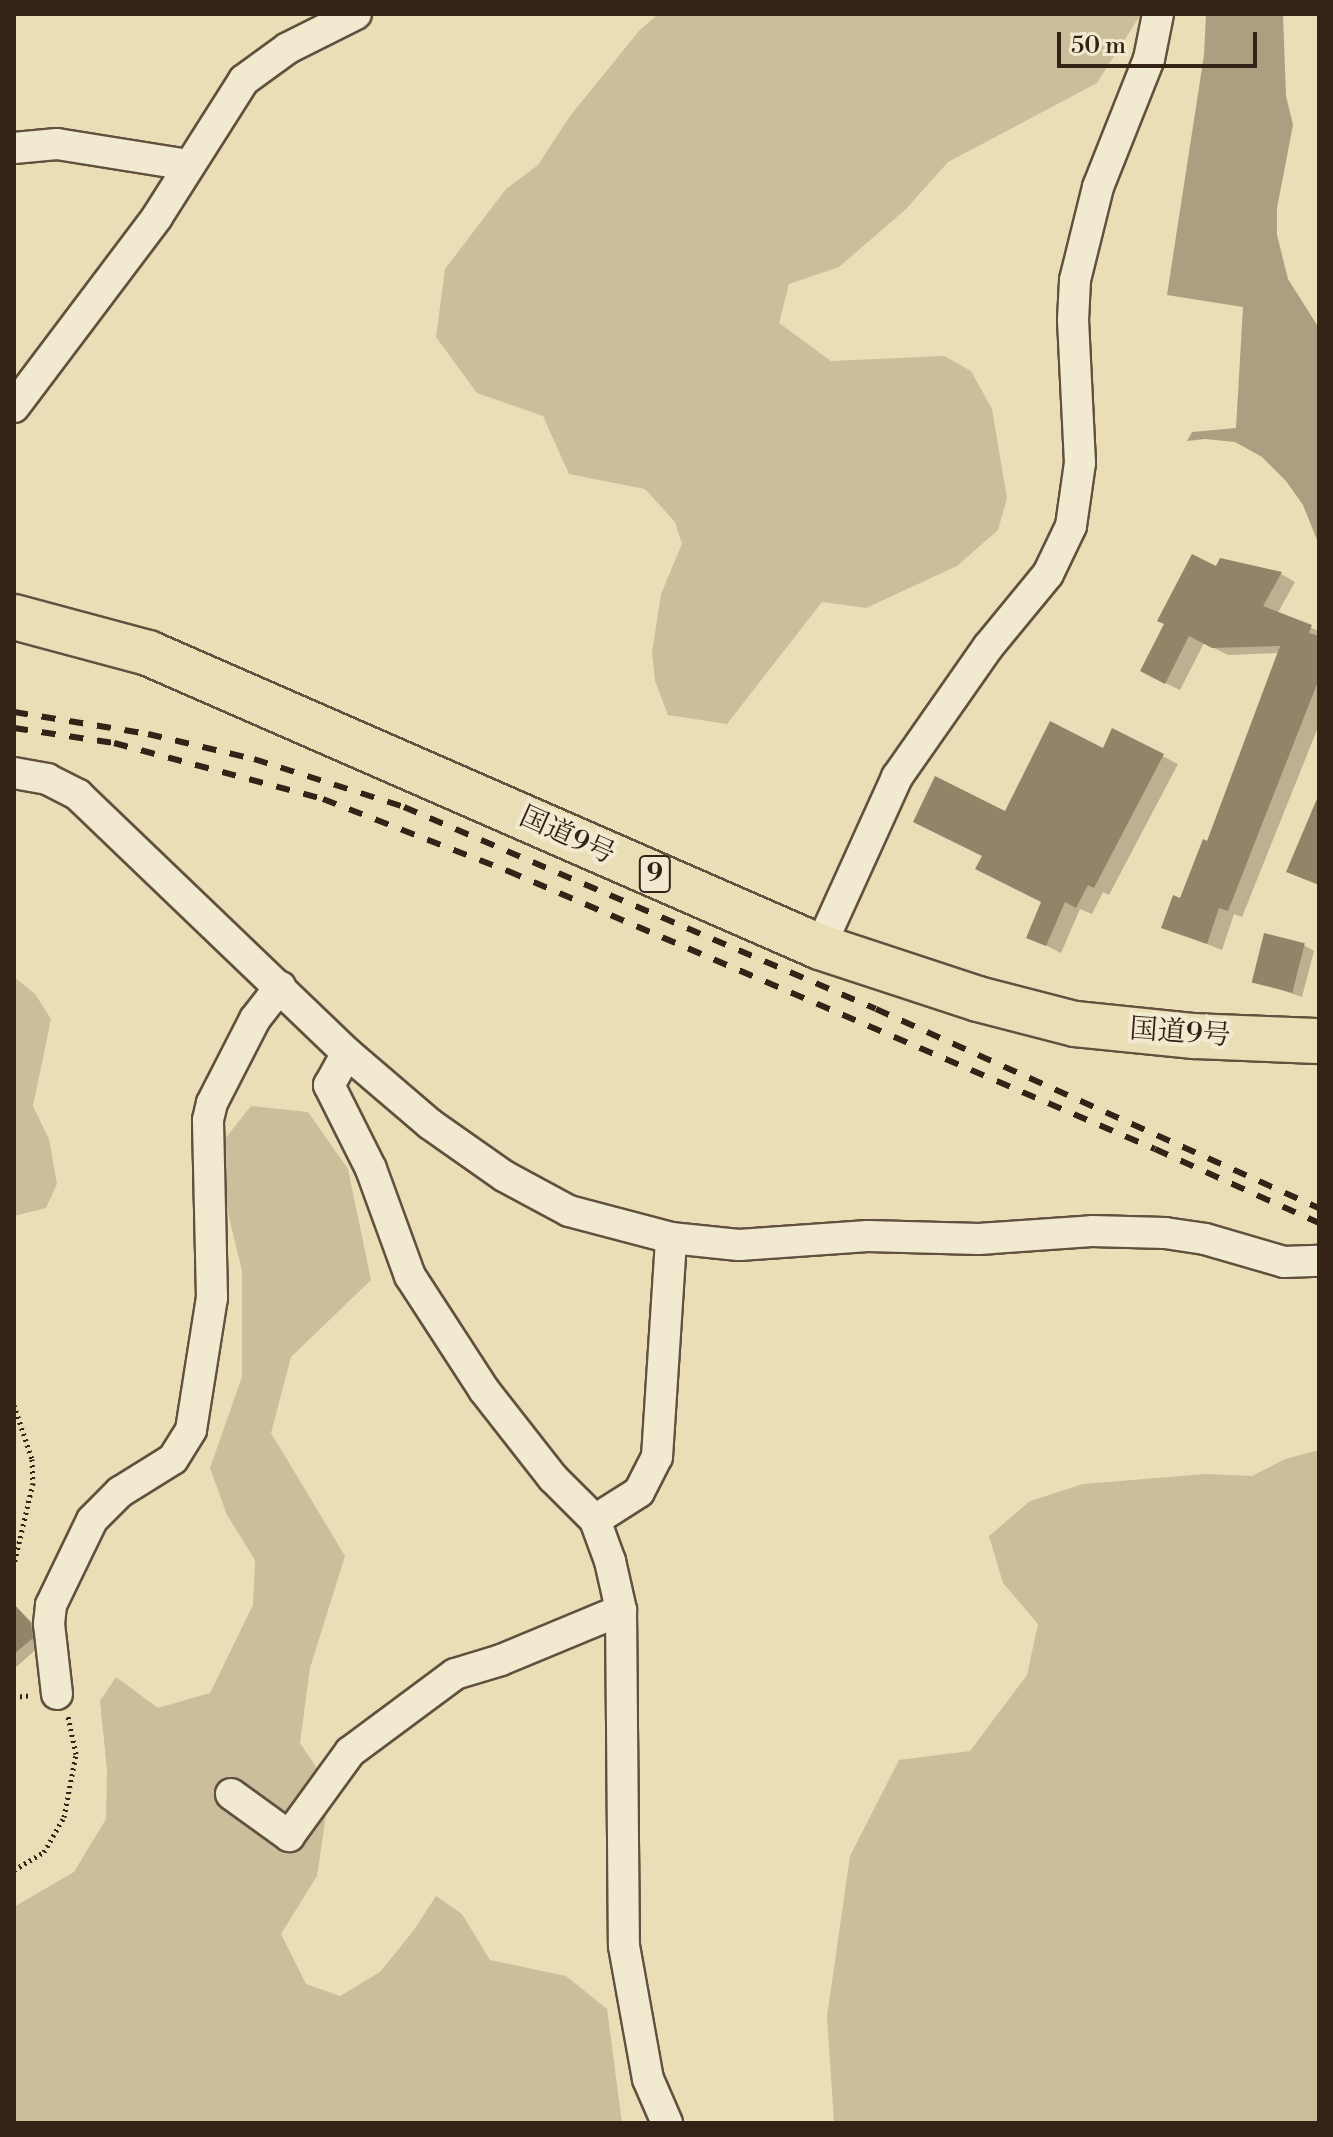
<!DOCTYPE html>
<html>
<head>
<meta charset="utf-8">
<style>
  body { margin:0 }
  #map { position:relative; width:1333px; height:2137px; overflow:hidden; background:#eadeb6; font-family:"Libre Bodoni","Noto Serif JP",serif }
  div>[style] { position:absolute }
  .green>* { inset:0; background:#cbbe9b }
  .water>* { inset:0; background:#ac9e80 }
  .shadow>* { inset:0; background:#0003 }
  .building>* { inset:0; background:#928469; transform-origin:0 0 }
  .path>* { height:5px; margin-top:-2.5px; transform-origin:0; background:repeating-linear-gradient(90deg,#332216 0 2px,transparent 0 6px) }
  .roads { filter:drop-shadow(2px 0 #61513e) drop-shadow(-2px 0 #61513e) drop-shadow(0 2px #61513e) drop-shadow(0 -2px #61513e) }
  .minor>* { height:30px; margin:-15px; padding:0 15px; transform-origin:15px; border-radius:15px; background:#f1ead0 }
  .highway>* { height:44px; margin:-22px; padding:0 22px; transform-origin:22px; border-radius:22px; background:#eadeb6 }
  .rail>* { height:6px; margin-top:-3px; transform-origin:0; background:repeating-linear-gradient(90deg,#332216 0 14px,transparent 0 28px) }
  span { translate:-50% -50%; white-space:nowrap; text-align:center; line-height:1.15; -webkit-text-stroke:8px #f1ead0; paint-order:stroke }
  .shield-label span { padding:2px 6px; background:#f1ead0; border:2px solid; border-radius:6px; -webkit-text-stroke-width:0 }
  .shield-label { font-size:26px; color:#332216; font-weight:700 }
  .street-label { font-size:28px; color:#332216 }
  .frame { position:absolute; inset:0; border:16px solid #332216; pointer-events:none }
  .scale { position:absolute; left:1057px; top:32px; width:200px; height:36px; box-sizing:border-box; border:4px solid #332216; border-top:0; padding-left:10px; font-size:24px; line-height:28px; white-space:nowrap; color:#332216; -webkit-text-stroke:6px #f1ead0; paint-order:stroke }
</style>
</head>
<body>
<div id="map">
  <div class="green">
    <i style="clip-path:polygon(658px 14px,1141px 14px,1097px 83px,948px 162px,906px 209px,839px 267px,789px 284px,779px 323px,831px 361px,944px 356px,971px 371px,992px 409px,1007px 498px,998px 530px,957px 566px,866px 608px,822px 602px,727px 724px,668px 715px,655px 681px,652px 653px,661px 594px,682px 544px,675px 522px,645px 489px,569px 474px,543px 416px,477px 393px,436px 337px,445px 269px,506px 189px,538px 165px,570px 116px,639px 31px)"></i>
    <i style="clip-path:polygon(14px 977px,35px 994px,51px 1019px,33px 1106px,49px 1139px,57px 1184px,46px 1208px,14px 1216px)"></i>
    <i style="clip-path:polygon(251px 1106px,308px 1112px,348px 1169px,371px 1280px,291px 1357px,271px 1433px,345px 1556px,310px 1668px,300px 1743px,330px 1788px,317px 1876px,281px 1934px,306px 1984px,340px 1996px,380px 1972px,414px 1930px,436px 1896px,462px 1914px,490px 1960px,566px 1976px,607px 2009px,622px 2123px,14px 2123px,14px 1907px,74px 1872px,106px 1819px,107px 1770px,100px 1701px,116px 1677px,158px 1708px,210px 1693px,253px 1605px,255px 1560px,227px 1515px,210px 1468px,242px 1377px,242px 1271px,225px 1200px,220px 1145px)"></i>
    <i style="clip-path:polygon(1319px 1450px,1319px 2123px,834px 2123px,827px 2016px,850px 1856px,899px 1760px,970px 1751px,1027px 1675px,1038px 1624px,1003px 1583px,989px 1536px,1030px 1501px,1083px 1484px,1206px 1474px,1252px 1476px,1285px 1459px)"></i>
  </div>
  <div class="water">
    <i style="clip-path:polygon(1206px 14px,1283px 14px,1286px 96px,1293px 125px,1277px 208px,1277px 235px,1288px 279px,1319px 328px,1319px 545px,1303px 505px,1286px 481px,1262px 457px,1235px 442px,1205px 439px,1187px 441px,1192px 432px,1236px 428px,1243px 307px,1167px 295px,1204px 55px)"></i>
  </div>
  <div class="shadow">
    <i style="clip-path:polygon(1221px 560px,1281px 574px,1295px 582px,1277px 614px,1319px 631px,1319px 725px,1242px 917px,1234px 914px,1222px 950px,1164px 927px,1182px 900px,1208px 843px,1279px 653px,1228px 655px,1204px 643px,1180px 690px,1157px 679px,1166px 624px,1217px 569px)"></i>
    <i style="clip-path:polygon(1113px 731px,1178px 764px,1109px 895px,1103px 892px,1092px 914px,1080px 909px,1061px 953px,1029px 937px,1043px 902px,1005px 813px,1104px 750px)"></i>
    <i style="clip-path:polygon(1304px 945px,1314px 951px,1302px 997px,1254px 981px)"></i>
    <i style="clip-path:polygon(14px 1605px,41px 1631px,42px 1644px,14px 1669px)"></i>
  </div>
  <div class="building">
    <i style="clip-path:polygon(1192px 554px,1216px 566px,1220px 558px,1282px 572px,1263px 606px,1312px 625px,1309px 633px,1319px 636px,1319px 679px,1228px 911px,1219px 908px,1207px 944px,1161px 928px,1173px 895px,1180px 898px,1203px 839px,1207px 841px,1280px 646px,1212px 648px,1189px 636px,1165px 684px,1140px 671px,1164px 624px,1157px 621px)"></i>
    <i style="clip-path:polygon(1050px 721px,1103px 748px,1112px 728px,1164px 754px,1094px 888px,1088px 885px,1076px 908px,1065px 902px,1046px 946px,1026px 938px,1041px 902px,975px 869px,982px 856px,913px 822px,935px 776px,1005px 811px)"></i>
    <i style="clip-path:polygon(1319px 794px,1319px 885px,1286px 872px)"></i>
    <i style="left:1264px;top:933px;width:42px;height:51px;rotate:14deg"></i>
    <i style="clip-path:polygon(14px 1604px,31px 1623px,33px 1638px,14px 1654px)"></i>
  </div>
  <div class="path">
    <i style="left:14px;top:1405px;width:57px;rotate:71.6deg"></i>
    <i style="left:32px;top:1459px;width:24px;rotate:88deg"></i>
    <i style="left:33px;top:1483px;width:83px;rotate:103.2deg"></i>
    <i style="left:14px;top:1697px;width:18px;rotate:-6deg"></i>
    <i style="left:14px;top:1870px;width:35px;rotate:-31deg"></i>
    <i style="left:44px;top:1852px;width:40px;rotate:-60.3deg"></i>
    <i style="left:64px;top:1817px;width:64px;rotate:-79.2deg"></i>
    <i style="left:76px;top:1754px;width:39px;rotate:-102deg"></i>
  </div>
  <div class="roads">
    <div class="minor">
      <i style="left:14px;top:148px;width:43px;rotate:-5.3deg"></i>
      <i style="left:57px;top:144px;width:133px;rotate:9.1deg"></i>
      <i style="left:14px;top:407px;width:238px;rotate:-53deg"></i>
      <i style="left:157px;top:217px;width:162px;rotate:-57.6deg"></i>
      <i style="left:244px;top:80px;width:54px;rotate:-36deg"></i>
      <i style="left:288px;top:48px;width:76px;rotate:-26.6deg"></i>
      <i style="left:14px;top:773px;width:34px;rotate:10deg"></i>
      <i style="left:47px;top:779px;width:35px;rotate:27deg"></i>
      <i style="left:78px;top:795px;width:373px;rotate:43.8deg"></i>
      <i style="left:347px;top:1053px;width:109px;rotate:40.5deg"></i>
      <i style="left:430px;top:1124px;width:90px;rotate:35.1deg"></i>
      <i style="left:504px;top:1176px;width:74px;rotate:28.3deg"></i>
      <i style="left:569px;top:1211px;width:106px;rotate:14.8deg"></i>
      <i style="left:671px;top:1238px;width:68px;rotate:5.9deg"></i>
      <i style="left:739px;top:1245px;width:129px;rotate:-4deg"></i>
      <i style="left:868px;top:1236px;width:111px;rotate:1.5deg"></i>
      <i style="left:979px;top:1239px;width:113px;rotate:-4deg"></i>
      <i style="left:1092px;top:1231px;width:73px;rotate:1.6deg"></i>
      <i style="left:1165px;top:1233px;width:40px;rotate:8.5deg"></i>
      <i style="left:1205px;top:1239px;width:82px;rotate:16.2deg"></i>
      <i style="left:1284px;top:1262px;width:35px;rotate:-2deg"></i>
      <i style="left:820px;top:947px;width:187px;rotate:-65.6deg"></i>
      <i style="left:897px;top:777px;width:159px;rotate:-55deg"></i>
      <i style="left:988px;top:647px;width:94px;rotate:-50.6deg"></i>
      <i style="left:1048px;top:574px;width:53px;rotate:-64.4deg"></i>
      <i style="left:1071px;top:526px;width:64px;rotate:-81.9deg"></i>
      <i style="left:1080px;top:463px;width:143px;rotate:-92.8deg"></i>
      <i style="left:1073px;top:320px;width:40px;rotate:-87.1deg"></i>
      <i style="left:1075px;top:280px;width:96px;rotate:-76.1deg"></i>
      <i style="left:1098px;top:187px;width:138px;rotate:-68.3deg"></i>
      <i style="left:1149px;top:59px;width:46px;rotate:-78.7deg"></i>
      <i style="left:347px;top:1053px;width:37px;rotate:119deg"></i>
      <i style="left:329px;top:1085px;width:94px;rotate:63.4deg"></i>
      <i style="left:371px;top:1169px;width:114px;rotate:70deg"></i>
      <i style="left:410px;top:1276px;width:136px;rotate:57deg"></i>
      <i style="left:484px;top:1390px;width:112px;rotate:51.9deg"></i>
      <i style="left:553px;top:1478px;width:59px;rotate:45deg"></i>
      <i style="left:595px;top:1520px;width:44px;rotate:69.9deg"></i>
      <i style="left:610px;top:1561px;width:50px;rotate:77.3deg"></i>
      <i style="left:621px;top:1610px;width:336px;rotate:89.5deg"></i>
      <i style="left:624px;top:1946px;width:135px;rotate:79.8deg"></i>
      <i style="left:648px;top:2079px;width:48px;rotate:66.6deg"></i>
      <i style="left:595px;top:1520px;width:52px;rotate:-32.5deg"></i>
      <i style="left:639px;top:1492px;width:39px;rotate:-63deg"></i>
      <i style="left:657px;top:1457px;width:219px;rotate:-86.3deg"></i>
      <i style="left:57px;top:1694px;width:70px;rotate:-96.5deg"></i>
      <i style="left:49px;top:1624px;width:19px;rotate:-84deg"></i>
      <i style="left:51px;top:1605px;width:94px;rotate:-64.2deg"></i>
      <i style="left:92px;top:1520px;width:40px;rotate:-45deg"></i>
      <i style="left:120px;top:1492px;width:62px;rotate:-31.9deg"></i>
      <i style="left:173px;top:1459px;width:34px;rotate:-58deg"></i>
      <i style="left:191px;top:1430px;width:134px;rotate:-81deg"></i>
      <i style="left:212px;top:1298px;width:178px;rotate:-91.3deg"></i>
      <i style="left:208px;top:1120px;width:17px;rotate:-77deg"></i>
      <i style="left:212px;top:1103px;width:94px;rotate:-62.9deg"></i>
      <i style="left:255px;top:1019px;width:41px;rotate:-52deg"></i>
      <i style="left:231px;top:1794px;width:72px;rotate:35.9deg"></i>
      <i style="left:289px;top:1836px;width:104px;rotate:-54deg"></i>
      <i style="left:350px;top:1752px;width:131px;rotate:-36.6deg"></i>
      <i style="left:455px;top:1674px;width:48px;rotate:-16.9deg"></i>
      <i style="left:501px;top:1660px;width:130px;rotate:-22.6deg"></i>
    </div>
    <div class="highway">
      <i style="left:14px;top:617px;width:139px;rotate:15deg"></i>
      <i style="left:148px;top:653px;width:733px;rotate:23.63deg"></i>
      <i style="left:820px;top:947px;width:166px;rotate:18.2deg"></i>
      <i style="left:978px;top:999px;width:100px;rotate:14.5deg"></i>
      <i style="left:1075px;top:1024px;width:120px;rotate:5.8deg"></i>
      <i style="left:1194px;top:1036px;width:125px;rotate:2.3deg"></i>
    </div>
  </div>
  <div class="rail">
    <i style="left:14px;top:712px;width:136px;rotate:9.3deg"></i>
    <i style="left:148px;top:734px;width:109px;rotate:13.3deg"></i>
    <i style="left:254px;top:759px;width:157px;rotate:17.7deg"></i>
    <i style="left:404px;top:807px;width:513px;rotate:23.17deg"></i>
    <i style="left:876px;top:1009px;width:486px;rotate:24.2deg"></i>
    <i style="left:14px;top:728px;width:101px;rotate:8.5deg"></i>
    <i style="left:114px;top:743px;width:216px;rotate:15deg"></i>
    <i style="left:323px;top:799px;width:199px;rotate:21.3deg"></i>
    <i style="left:508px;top:871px;width:704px;rotate:23.25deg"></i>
    <i style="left:1155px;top:1149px;width:180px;rotate:24.3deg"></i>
  </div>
  <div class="shield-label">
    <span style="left:655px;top:874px">9</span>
  </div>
  <div class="street-label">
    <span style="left:567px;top:836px;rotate:24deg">国道9号</span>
    <span style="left:1180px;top:1033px;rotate:4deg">国道9号</span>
  </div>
  <div class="frame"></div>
  <div class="scale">50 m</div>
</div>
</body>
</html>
